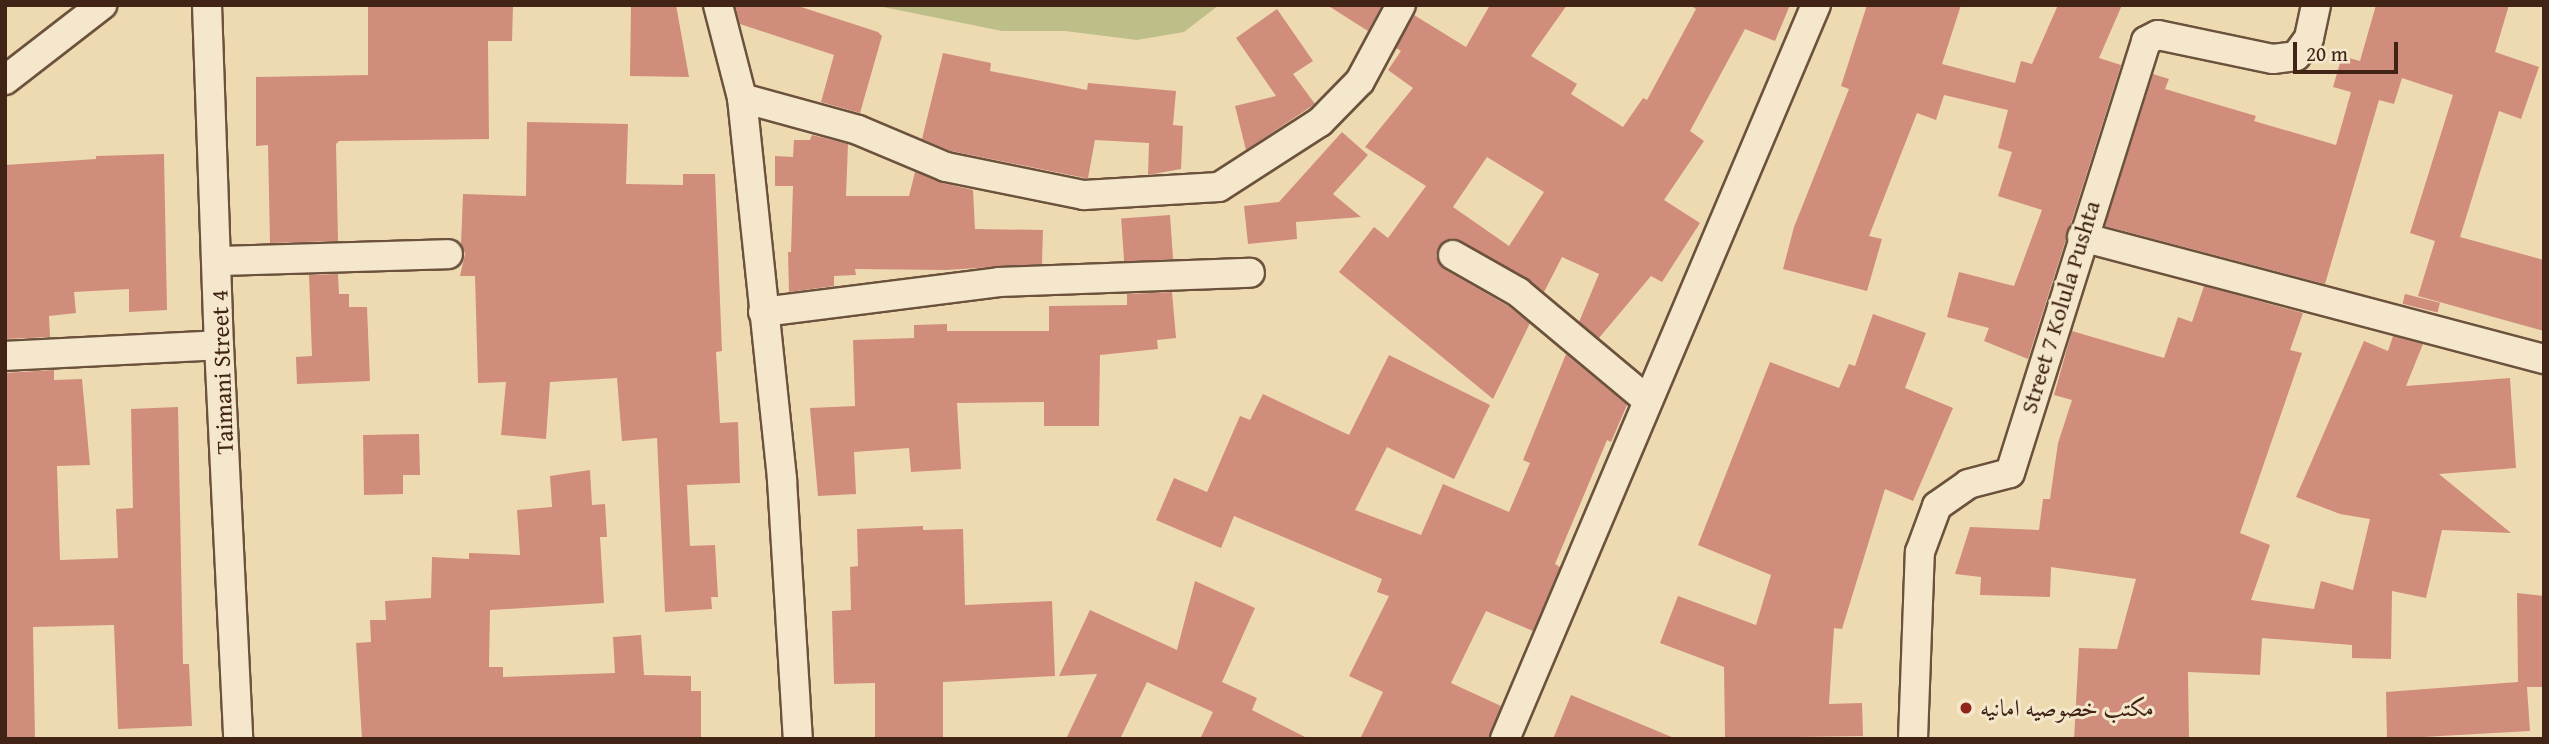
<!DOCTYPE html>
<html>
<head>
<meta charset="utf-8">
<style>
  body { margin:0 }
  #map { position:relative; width:2549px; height:744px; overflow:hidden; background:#eedab1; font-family:"Gentium Book Plus",Amiri,serif }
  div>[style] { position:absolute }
  .green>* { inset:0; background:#bebe88 }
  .building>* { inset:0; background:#d08d7c; transform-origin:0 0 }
  .roads { filter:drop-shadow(2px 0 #6c523d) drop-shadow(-2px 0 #6c523d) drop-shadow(0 2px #6c523d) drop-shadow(0 -2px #6c523d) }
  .minor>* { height:28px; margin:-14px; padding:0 14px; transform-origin:14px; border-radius:14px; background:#f4e7cc }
  .dots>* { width:19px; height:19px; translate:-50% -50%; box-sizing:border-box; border:4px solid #f4e7cc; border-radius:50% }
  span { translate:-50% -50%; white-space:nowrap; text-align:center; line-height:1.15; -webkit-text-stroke:6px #f4e7cc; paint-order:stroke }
  .street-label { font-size:24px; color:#412416 }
  .poi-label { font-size:24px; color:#412416 }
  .left { translate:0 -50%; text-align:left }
  .frame { position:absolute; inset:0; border:7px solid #412416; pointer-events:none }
  .scale { position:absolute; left:2293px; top:42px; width:105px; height:32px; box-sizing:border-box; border:4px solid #412416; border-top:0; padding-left:9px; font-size:21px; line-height:24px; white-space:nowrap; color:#412416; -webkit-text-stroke:5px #f4e7cc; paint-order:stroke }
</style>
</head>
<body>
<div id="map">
  <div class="green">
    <i style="clip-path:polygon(873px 5px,1219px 5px,1184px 32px,1137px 40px,1065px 31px,1002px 31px)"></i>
  </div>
  <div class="building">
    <i style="clip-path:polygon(368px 5px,513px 5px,512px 41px,488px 41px,489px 139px,339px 141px,336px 144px,338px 241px,270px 243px,268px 145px,256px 146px,256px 77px,368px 75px)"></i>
    <i style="clip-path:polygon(631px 5px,676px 5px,689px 77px,630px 76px)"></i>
    <i style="clip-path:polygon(735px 5px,795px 5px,878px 32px,882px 36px,860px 113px,821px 102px,834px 55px,740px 24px)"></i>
    <i style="clip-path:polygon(1327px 5px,1382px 5px,1368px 31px)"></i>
    <i style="clip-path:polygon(evenodd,1490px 5px,1567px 5px,1531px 56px,1577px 84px,1571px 94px,1623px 127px,1643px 98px,1647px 100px,1696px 9px,1690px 5px,1790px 5px,1775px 41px,1745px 29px,1690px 131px,1704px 141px,1664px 200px,1700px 223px,1662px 282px,1651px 276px,1599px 338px,1579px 322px,1599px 274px,1562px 257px,1544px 292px,1526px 278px,1461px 241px,1452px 238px,1439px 246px,1436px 256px,1444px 269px,1508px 306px,1530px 323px,1493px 399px,1339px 272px,1374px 227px,1388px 238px,1426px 186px,1365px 147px,1413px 88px,1388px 70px,1401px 51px,1396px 48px,1414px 15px,1466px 47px,1490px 5px,1487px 157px,1544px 192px,1509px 246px,1453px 207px,1487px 157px)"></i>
    <i style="clip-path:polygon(1867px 5px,1961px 5px,1942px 64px,2015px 83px,2021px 61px,2032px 64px,2058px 5px,2122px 5px,2099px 58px,2121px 65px,2028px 359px,1984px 341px,1989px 328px,1947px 317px,1959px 272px,2014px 286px,2042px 210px,1998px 196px,2012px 152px,1998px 148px,2008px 110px,1944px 95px,1936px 120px,1917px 113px,1869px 236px,1882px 239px,1867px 291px,1783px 269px,1794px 227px,1849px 89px,1841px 86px)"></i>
    <i style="clip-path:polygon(2376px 5px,2509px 5px,2495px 52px,2539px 67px,2521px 119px,2499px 111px,2460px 237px,2544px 260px,2544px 331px,2418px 296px,2435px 241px,2410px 233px,2453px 95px,2402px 78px,2394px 104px,2379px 100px,2325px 284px,2105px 226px,2153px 74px,2169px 79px,2165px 89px,2256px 116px,2254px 121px,2336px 145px,2351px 92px,2333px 87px,2342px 56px,2360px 61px)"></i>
    <i style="clip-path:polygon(1277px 9px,1313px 61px,1293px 74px,1315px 104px,1246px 150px,1235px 106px,1276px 96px,1236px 38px)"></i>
    <i style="clip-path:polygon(943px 53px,991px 63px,990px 71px,1087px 90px,1088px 83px,1176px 91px,1173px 125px,1183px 126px,1181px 169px,1148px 175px,1149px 143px,1095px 140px,1088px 178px,1085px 178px,951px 151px,922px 139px)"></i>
    <i style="clip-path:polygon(527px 122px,628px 124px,626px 184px,683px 185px,683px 174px,715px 174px,722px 351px,716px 352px,720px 423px,738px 422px,740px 483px,687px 485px,690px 546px,715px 545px,718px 597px,711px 597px,712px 609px,665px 612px,657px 438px,622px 441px,617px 378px,550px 382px,546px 439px,501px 435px,506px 382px,478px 383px,475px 276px,460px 276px,465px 254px,461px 244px,463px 194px,526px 196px)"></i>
    <i style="clip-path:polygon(1342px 132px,1368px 155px,1333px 194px,1361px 217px,1296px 222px,1297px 239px,1248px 244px,1244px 206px,1279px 202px)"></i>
    <i style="clip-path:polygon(812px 135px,848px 144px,846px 196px,909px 196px,915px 172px,942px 183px,973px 190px,975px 229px,1043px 230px,1042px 264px,946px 270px,855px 269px,856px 275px,834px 276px,834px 286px,789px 292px,788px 252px,791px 252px,793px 186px,775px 186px,775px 156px,793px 157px,794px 140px,810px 140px)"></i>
    <i style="clip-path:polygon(164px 154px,167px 310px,129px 312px,129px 289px,74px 292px,76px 313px,49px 316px,50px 337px,5px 339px,5px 165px,96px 159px,96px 156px)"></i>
    <i style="left:1170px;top:215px;width:44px;height:49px;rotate:86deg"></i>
    <i style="clip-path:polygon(338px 274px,339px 294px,349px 294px,349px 307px,367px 307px,370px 381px,297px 384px,296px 357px,312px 356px,309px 275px)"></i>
    <i style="clip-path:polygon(2204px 286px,2303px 313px,2290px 350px,2302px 353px,2240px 533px,2270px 545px,2251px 600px,2314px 609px,2321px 581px,2353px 590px,2370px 519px,2340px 514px,2296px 497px,2364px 341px,2388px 351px,2393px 336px,2423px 344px,2406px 386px,2510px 378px,2516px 468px,2439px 474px,2511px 533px,2442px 530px,2426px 598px,2392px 591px,2391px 659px,2352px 658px,2352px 645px,2262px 638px,2260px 675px,2188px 672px,2189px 739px,2074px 739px,2079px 648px,2117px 649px,2136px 579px,2051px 567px,2050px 597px,1980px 595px,1981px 577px,1955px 574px,1970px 527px,2039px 530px,2043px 499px,2050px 499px,2058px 443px,2072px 400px,2054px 395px,2072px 331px,2164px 358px,2178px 317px,2192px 322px)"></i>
    <i style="clip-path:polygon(1172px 292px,1176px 338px,1157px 340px,1158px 349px,1100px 355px,1099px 426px,1044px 426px,1044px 402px,957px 403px,961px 469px,911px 472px,909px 448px,854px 452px,856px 494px,818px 496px,810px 408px,855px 406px,853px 340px,914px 338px,914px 325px,947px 324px,947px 331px,1049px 331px,1049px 306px,1127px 305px,1127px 294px)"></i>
    <i style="left:2405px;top:294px;width:36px;height:10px;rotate:14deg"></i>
    <i style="clip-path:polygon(1873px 314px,1926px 333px,1905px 388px,1953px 408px,1913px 501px,1885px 489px,1842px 629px,1834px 628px,1829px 704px,1862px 703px,1863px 736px,1725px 738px,1724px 667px,1660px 643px,1678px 596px,1756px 625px,1771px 575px,1698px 545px,1770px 362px,1839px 388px,1849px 364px,1855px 366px)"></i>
    <i style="clip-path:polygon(1566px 354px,1627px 405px,1611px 442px,1607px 440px,1555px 564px,1560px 567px,1533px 631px,1486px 611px,1451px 683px,1501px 706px,1489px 739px,1360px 739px,1383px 692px,1349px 676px,1389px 596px,1377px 592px,1382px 579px,1234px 516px,1221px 548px,1156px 520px,1174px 478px,1207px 492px,1240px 416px,1250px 420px,1263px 394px,1349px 435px,1389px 355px,1490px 405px,1454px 479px,1387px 447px,1355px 510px,1421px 535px,1443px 484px,1509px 512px,1530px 463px,1523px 460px)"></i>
    <i style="clip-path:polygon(54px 370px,54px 380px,82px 379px,90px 465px,57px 466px,60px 560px,118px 558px,116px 509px,133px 508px,131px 409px,178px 407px,183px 664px,189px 664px,192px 726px,118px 729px,114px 625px,33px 627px,35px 739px,5px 739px,5px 373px)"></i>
    <i style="clip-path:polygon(419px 434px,420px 475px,403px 475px,403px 494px,364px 495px,363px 435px)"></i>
    <i style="clip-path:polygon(590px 470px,592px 505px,605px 504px,607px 537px,600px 537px,604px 603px,490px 610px,489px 667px,503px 667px,503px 677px,615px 673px,613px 637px,641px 635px,644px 675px,691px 676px,691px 691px,701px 691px,701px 739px,362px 739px,356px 643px,371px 642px,370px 620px,386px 620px,385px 601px,431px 598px,432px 557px,469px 559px,469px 553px,520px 555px,517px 510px,552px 507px,550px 476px)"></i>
    <i style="clip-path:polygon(923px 526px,923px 530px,963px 529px,965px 605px,1052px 601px,1055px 676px,943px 682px,943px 739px,875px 739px,875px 683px,834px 684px,832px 611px,851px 610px,850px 567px,858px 566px,857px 529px)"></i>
    <i style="clip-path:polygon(1195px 581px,1255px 608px,1222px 682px,1257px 698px,1252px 710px,1309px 739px,1200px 739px,1213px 712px,1147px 682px,1120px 739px,1066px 739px,1097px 674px,1059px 676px,1090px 610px,1177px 650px)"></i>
    <i style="clip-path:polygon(2517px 593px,2544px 596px,2544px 687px,2527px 687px,2530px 731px,2387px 739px,2386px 692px,2518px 682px)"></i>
    <i style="clip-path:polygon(1571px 695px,1674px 738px,1674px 739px,1553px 739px)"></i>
  </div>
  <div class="roads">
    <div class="minor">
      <i style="left:207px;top:5px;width:340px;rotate:88deg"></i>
      <i style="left:219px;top:345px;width:394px;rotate:87.2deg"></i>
      <i style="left:718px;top:5px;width:96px;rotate:75.5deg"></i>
      <i style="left:742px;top:98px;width:384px;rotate:84deg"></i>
      <i style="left:782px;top:480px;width:259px;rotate:86.5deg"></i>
      <i style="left:5px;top:80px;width:123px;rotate:-37.7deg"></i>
      <i style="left:742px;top:98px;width:120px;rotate:15.4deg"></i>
      <i style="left:858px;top:130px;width:95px;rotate:22.8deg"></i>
      <i style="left:946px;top:167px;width:141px;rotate:11.5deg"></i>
      <i style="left:1084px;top:195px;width:135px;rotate:-3.4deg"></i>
      <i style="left:1219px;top:187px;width:120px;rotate:-32.8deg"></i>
      <i style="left:1320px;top:122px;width:57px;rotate:-45.7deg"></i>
      <i style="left:1360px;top:81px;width:86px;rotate:-61.7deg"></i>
      <i style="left:2082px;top:237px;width:478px;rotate:14.8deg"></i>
      <i style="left:1453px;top:255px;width:75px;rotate:29.6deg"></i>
      <i style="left:1518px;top:292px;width:168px;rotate:39.9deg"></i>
      <i style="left:218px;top:261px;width:230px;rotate:-1.7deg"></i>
      <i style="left:763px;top:312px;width:238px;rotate:-7.2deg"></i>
      <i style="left:999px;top:282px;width:251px;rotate:-2.1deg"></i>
      <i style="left:5px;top:356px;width:214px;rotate:-2.9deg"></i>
      <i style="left:1505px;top:739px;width:797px;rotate:-67.04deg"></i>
      <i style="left:1913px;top:739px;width:187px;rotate:-87.9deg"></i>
      <i style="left:1920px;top:552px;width:49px;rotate:-69.7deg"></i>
      <i style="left:1937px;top:506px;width:38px;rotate:-35deg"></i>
      <i style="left:1968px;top:484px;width:43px;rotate:-14.7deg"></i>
      <i style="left:2010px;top:473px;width:453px;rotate:-72.5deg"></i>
      <i style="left:2146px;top:41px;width:13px;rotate:-27deg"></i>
      <i style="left:2158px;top:35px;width:117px;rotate:11.8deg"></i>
      <i style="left:2273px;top:59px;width:23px;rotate:-7deg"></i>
      <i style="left:2296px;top:56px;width:22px;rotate:-54deg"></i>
      <i style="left:2309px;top:38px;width:34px;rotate:-78deg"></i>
    </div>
  </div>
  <div class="dots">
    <i style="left:1966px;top:708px;background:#8f2418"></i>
  </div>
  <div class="street-label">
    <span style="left:2060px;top:307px;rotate:-73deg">Street 7 Kolula Pushta</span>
    <span style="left:222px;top:372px;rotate:-92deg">Taimani Street 4</span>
  </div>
  <div class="poi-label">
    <span class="left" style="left:1980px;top:708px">مکتب خصوصیه امانیه</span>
  </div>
  <div class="frame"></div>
  <div class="scale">20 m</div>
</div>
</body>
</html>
